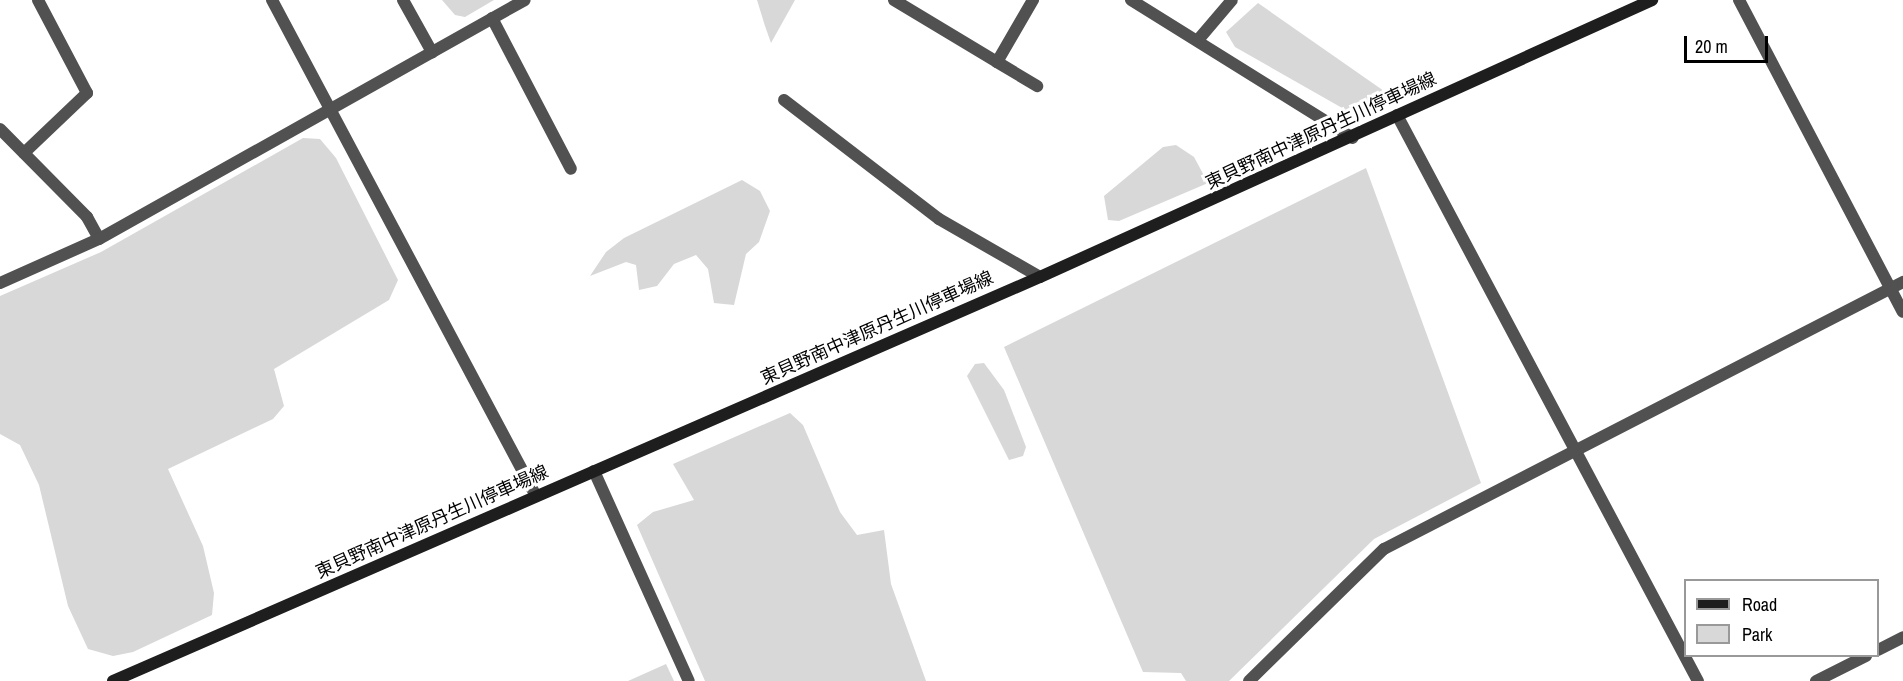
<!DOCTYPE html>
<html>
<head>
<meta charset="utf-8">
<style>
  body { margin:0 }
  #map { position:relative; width:1903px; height:681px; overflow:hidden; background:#fff; font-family:"Archivo Narrow","Noto Sans JP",sans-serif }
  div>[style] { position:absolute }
  .green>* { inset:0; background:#d8d8d8 }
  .lane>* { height:12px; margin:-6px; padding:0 6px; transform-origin:6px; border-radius:6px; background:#515151 }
  .street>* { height:12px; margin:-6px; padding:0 6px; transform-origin:6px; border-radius:6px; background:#515151 }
  .secondary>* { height:12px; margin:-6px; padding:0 6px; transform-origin:6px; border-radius:6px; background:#1e1e1e }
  span { translate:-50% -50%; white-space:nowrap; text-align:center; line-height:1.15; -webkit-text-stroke:6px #fff; paint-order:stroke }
  .street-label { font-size:18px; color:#000 }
  .legend { position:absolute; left:1684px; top:579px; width:195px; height:78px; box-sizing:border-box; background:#fff; border:2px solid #999; margin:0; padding:8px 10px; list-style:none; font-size:18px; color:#000 }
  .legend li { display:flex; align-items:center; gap:12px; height:30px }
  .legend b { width:30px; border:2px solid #999 }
  .scale { position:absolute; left:1684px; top:36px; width:84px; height:27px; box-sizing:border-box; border:3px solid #000; border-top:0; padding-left:8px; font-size:18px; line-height:21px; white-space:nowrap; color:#000; -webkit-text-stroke:4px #fff; paint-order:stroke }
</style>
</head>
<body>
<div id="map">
  <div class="green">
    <i style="clip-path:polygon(442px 0,494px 0,465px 17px,455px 15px)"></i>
    <i style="clip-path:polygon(757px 0,795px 0,771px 43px,765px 26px)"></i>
    <i style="clip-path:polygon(1258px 3px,1394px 98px,1391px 103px,1367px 114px,1351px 113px,1235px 47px,1226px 32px)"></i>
    <i style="clip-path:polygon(303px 138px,320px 139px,336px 158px,398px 280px,389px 300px,274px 369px,284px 406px,273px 419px,168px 469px,203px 546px,214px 593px,212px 615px,133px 652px,113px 656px,88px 649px,68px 606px,39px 485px,20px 445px,0 434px,0 296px,101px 252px)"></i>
    <i style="clip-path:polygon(1176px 145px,1194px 157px,1208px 183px,1119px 221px,1108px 220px,1104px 196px,1163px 147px)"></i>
    <i style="clip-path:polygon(1366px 168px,1481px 483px,1374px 539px,1229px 681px,1186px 681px,1181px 673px,1143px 672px,1004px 347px)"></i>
    <i style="clip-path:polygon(742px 180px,760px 191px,770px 211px,759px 242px,746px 254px,734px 305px,714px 303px,708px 269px,696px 255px,674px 264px,657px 286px,639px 290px,636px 265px,626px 262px,590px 276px,606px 252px,624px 238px)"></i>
    <i style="clip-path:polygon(984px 363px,1004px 390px,1026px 447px,1023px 456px,1009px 460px,967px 376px,975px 364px)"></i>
    <i style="clip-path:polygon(790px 413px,803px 425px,840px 512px,857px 535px,884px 530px,891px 584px,926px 681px,705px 681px,637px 525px,653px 512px,694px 500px,673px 464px)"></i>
    <i style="clip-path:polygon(666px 664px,674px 681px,628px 681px)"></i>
  </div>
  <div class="lane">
    <i style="left:492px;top:18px;width:170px;rotate:62.4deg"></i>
  </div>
  <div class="street">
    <i style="left:272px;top:0;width:562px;rotate:61.98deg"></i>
    <i style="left:403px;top:0;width:60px;rotate:60.9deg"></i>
    <i style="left:894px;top:0;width:120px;rotate:31deg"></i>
    <i style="left:997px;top:62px;width:72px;rotate:-59.9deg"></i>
    <i style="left:1131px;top:0;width:261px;rotate:31.9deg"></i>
    <i style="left:1739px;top:0;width:352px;rotate:62.3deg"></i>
    <i style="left:1198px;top:40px;width:52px;rotate:-49.6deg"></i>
    <i style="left:997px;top:62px;width:47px;rotate:31deg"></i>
    <i style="left:784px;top:100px;width:195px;rotate:37.5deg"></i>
    <i style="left:939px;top:219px;width:116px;rotate:29.9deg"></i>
    <i style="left:1397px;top:115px;width:641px;rotate:62deg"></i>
    <i style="left:0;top:129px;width:124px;rotate:45.3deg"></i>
    <i style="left:87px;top:217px;width:25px;rotate:61deg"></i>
    <i style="left:24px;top:153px;width:87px;rotate:-43.6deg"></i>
    <i style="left:87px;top:93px;width:105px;rotate:-117.8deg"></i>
    <i style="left:0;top:283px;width:108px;rotate:-24deg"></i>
    <i style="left:99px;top:239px;width:488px;rotate:-29.3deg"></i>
    <i style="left:594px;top:471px;width:230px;rotate:65.7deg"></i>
    <i style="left:1878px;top:650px;width:28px;rotate:-27deg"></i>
    <i style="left:1249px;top:681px;width:189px;rotate:-44.4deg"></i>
    <i style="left:1384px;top:549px;width:584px;rotate:-27.22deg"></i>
    <i style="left:1816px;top:681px;width:56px;rotate:-26.6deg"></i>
  </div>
  <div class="secondary">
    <i style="left:113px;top:681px;width:1011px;rotate:-23.55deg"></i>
    <i style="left:1040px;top:277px;width:672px;rotate:-24.35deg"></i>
  </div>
  <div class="street-label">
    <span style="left:1321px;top:131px;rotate:-25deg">東貝野南中津原丹生川停車場線</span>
    <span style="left:877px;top:328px;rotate:-24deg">東貝野南中津原丹生川停車場線</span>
    <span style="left:432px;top:522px;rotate:-24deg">東貝野南中津原丹生川停車場線</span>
  </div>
  <ul class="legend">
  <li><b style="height:8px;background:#1e1e1e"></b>Road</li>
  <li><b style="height:16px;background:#d8d8d8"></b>Park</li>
  </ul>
  <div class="scale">20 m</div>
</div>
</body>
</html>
